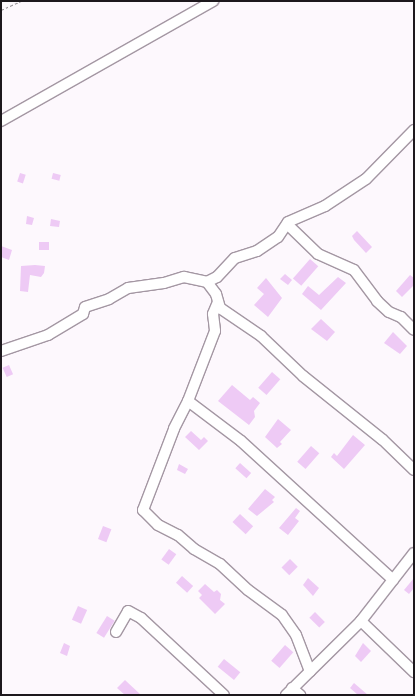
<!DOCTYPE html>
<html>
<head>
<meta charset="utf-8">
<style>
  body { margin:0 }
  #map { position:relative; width:415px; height:696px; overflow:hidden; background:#fdf8fd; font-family:"Exo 2",sans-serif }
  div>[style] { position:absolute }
  .building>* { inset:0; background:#eecaf5; transform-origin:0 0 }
  .path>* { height:1px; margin-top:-0.5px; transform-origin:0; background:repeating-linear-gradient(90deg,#989398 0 3px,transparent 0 5px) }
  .roads { filter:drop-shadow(1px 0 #a497a3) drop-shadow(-1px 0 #a497a3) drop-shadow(0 1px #a497a3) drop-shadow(0 -1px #a497a3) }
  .minor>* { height:10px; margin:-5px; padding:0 5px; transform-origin:5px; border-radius:5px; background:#fff }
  span { translate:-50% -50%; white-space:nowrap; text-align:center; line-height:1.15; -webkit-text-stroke:4px #fdf8fd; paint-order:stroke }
  .frame { position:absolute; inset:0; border:2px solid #1d181d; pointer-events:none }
</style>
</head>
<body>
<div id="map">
  <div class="building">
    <i style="left:20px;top:173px;width:6px;height:9px;rotate:18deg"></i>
    <i style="left:53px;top:173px;width:8px;height:6px;rotate:14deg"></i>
    <i style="clip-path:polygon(27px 216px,34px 218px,32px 225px,26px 224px)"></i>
    <i style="clip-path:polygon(51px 219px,60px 221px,59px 227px,50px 226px)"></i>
    <i style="clip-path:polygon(357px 231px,372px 247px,366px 253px,354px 240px,352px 236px)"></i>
    <i style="left:39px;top:242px;width:10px;height:8px"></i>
    <i style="clip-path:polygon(1px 246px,12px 250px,9px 260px,1px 257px)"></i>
    <i style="left:310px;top:259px;width:11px;height:26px;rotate:41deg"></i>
    <i style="clip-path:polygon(35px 265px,45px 266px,44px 273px,41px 277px,30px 275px,28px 292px,20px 291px,21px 266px)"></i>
    <i style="clip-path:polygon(285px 274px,292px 280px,288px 285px,280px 279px)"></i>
    <i style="clip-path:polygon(410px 275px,414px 278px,414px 285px,402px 297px,396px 291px)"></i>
    <i style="clip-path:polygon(338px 277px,346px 283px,321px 310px,302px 294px,308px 286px,319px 295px)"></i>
    <i style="clip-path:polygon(266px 278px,282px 298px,268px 317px,254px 305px,264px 294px,257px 288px)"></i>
    <i style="clip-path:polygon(321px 319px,335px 332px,327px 341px,311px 329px)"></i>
    <i style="clip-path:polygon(393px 332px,407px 346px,400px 354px,384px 343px)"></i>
    <i style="left:9px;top:365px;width:10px;height:7px;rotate:66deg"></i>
    <i style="left:272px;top:372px;width:11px;height:21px;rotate:41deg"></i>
    <i style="clip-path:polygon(232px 385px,250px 400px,253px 397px,260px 403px,254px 411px,255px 417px,249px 425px,218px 401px)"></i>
    <i style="clip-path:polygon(278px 419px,291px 430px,280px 442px,282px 444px,277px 448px,265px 437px)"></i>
    <i style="clip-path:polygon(191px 431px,201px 440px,204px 437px,208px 441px,199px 450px,185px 437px)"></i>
    <i style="clip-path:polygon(353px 435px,365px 445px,344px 469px,331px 457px,334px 453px,337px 456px)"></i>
    <i style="left:311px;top:446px;width:11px;height:21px;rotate:41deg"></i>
    <i style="left:240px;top:463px;width:15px;height:7px;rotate:42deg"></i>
    <i style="clip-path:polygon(179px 464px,188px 469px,185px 474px,177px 470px)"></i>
    <i style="clip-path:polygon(265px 489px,275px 497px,272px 500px,274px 502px,257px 516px,248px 509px)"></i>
    <i style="clip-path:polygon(296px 508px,300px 511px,295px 518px,299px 521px,288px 535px,279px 528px)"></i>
    <i style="left:240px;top:514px;width:18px;height:11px;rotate:43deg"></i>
    <i style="left:103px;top:526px;width:9px;height:14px;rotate:21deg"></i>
    <i style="left:169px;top:549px;width:9px;height:13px;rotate:36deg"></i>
    <i style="left:290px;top:559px;width:11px;height:12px;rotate:45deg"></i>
    <i style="left:182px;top:576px;width:15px;height:9px;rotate:42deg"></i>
    <i style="clip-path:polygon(308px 578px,319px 588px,313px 596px,303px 585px)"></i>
    <i style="clip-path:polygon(414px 578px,414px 588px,409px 594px,404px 590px)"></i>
    <i style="clip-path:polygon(205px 584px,214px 592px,217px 590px,221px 594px,220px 600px,225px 604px,215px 614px,199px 598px,202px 595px,198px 591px)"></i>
    <i style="left:78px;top:606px;width:10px;height:15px;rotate:24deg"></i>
    <i style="left:315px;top:612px;width:14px;height:8px;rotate:45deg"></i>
    <i style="left:107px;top:616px;width:9px;height:20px;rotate:32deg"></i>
    <i style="clip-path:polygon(64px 643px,70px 646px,67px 656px,60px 653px)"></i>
    <i style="clip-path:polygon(363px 643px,371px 651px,361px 662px,355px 656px)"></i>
    <i style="left:285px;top:645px;width:11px;height:21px;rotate:41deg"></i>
    <i style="left:224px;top:659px;width:21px;height:10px;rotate:39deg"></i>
    <i style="clip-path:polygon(125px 680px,141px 695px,125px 695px,117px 688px)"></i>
    <i style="clip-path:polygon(354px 683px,368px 695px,358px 695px,350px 688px)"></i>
  </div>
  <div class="path">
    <i style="left:1px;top:10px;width:22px;rotate:-24deg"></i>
  </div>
  <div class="roads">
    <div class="minor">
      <i style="left:1px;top:121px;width:244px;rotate:-29.5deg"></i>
      <i style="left:287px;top:224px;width:43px;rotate:44.1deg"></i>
      <i style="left:318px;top:254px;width:39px;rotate:24deg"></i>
      <i style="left:354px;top:270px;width:39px;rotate:53deg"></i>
      <i style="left:377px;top:301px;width:16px;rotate:43deg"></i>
      <i style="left:389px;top:312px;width:13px;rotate:23deg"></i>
      <i style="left:401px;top:317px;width:18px;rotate:45deg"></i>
      <i style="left:207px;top:282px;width:15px;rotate:53deg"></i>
      <i style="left:216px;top:294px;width:15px;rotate:74deg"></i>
      <i style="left:220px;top:308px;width:50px;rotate:34.3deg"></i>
      <i style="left:261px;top:336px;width:58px;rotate:43.6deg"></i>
      <i style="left:303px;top:376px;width:102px;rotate:38.7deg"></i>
      <i style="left:383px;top:440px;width:43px;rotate:44.1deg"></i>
      <i style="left:218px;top:302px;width:13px;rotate:113deg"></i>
      <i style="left:213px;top:314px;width:17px;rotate:83deg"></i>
      <i style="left:215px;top:331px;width:75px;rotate:111.1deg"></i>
      <i style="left:188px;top:401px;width:66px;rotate:37deg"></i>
      <i style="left:241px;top:441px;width:206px;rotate:42.4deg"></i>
      <i style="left:1px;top:351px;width:50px;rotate:-18.8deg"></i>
      <i style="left:48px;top:335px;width:41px;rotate:-31deg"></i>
      <i style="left:83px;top:314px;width:7px;rotate:-74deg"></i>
      <i style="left:85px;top:307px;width:25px;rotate:-18deg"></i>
      <i style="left:109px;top:299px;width:22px;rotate:-30deg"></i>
      <i style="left:128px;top:288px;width:36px;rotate:-8deg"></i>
      <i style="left:164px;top:283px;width:21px;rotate:-17deg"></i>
      <i style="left:184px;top:277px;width:24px;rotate:12deg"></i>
      <i style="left:207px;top:282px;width:11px;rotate:-27deg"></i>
      <i style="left:217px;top:277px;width:26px;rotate:-47deg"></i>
      <i style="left:235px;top:258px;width:23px;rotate:-18deg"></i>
      <i style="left:257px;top:251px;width:25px;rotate:-34deg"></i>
      <i style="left:278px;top:237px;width:18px;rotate:-56deg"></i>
      <i style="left:288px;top:222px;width:40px;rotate:-23.4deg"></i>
      <i style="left:325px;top:206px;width:49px;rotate:-33.4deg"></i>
      <i style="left:366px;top:179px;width:69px;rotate:-45.6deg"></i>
      <i style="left:188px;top:401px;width:31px;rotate:117deg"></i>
      <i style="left:174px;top:429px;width:87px;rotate:110.9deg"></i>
      <i style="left:143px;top:510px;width:21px;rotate:45deg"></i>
      <i style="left:158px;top:525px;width:22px;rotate:27deg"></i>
      <i style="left:178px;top:535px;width:21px;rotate:41deg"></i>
      <i style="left:194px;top:549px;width:30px;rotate:30deg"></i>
      <i style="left:220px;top:564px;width:38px;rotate:43deg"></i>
      <i style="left:248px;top:590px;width:42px;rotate:36.3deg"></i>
      <i style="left:282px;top:615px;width:24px;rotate:55deg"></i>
      <i style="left:296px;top:635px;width:39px;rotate:69deg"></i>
      <i style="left:361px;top:621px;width:74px;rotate:43.9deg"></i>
      <i style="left:116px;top:632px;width:24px;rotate:-60deg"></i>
      <i style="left:128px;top:611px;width:15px;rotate:28deg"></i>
      <i style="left:141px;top:618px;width:113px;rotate:42.9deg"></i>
      <i style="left:292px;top:688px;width:11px;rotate:41deg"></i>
      <i style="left:286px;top:695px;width:105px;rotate:-44.6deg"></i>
      <i style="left:361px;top:621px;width:86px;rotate:-52.1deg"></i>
    </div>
  </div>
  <div class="frame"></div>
</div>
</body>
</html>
